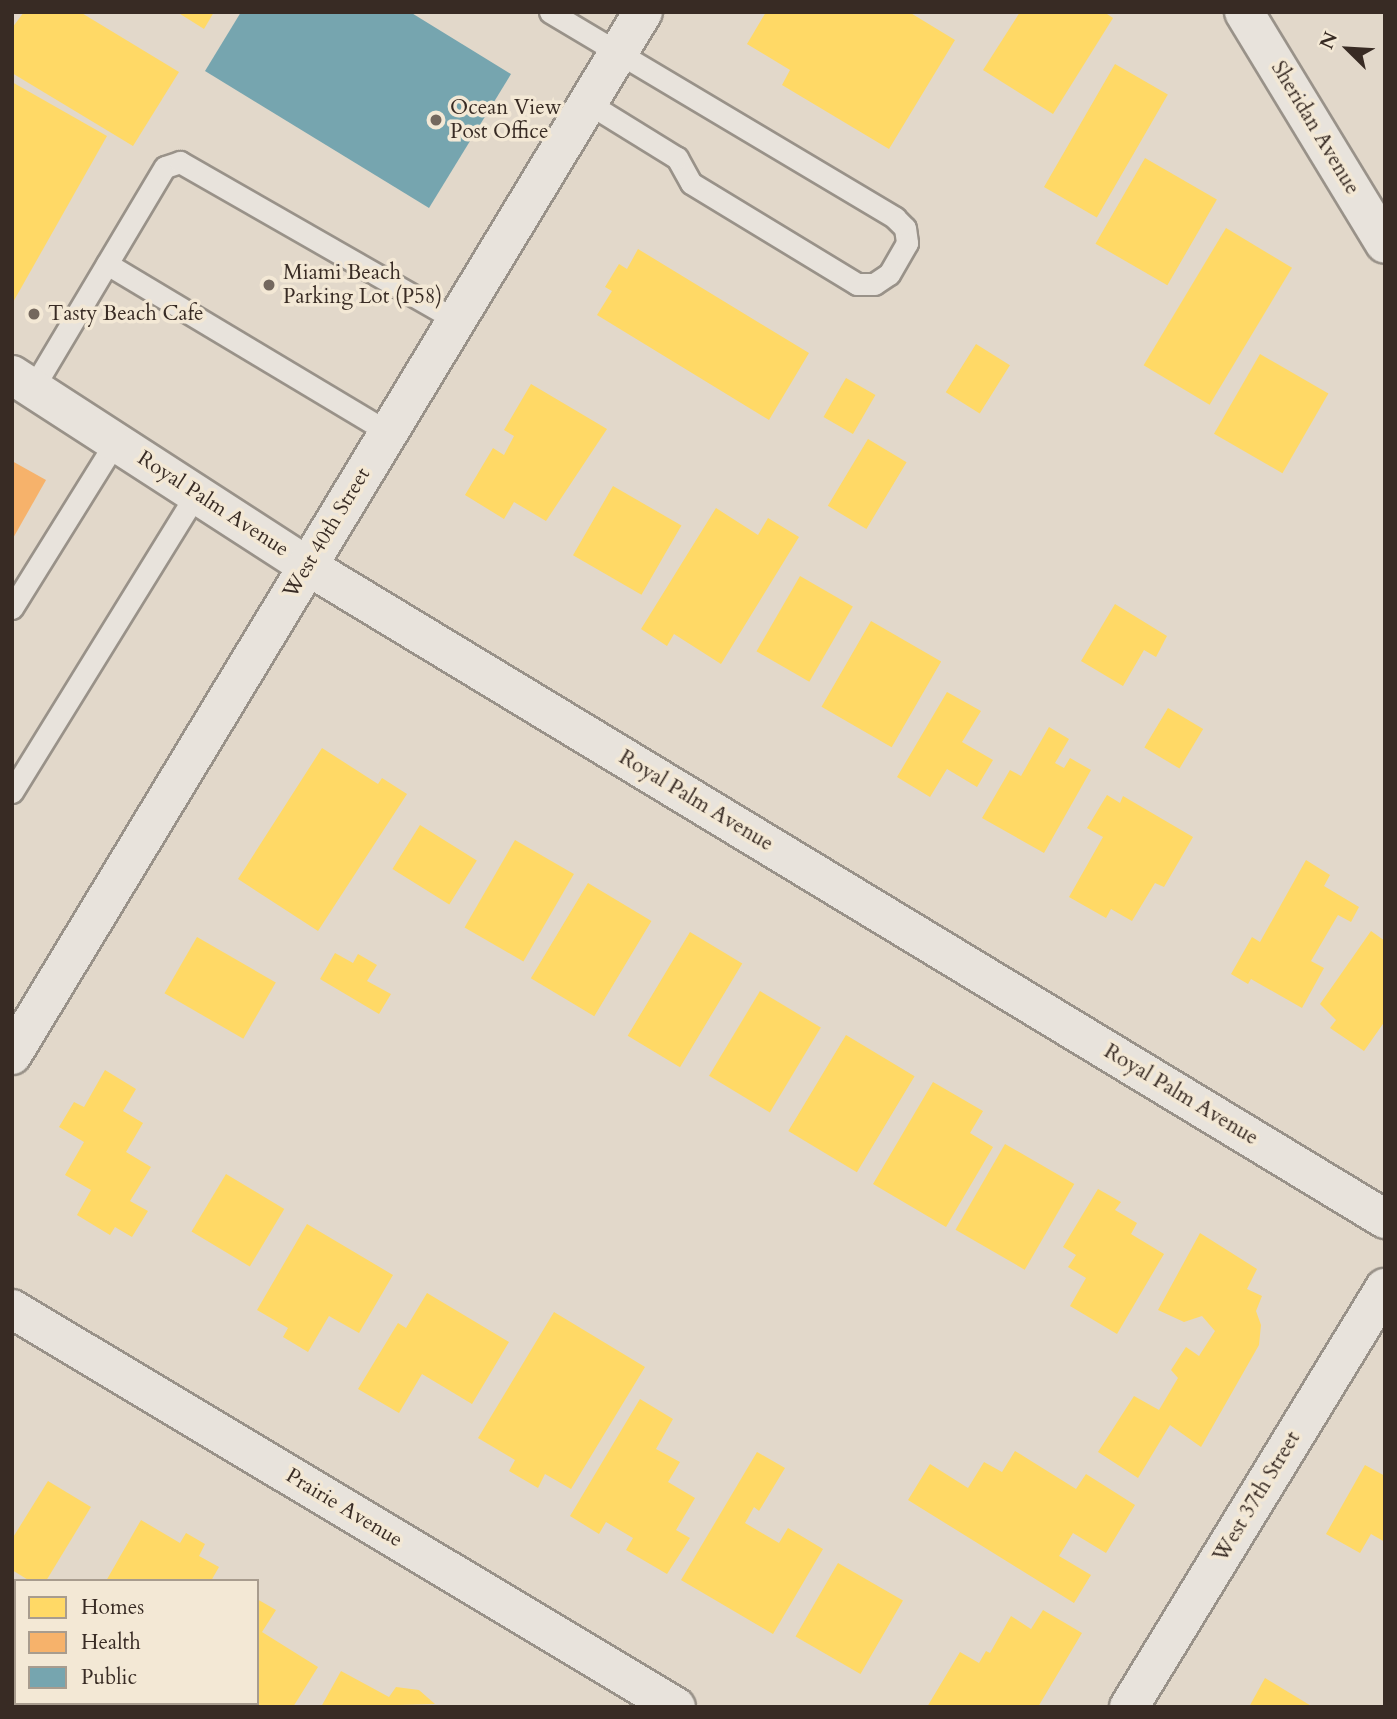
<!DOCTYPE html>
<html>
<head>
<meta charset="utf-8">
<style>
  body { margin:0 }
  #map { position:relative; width:1397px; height:1719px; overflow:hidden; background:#e2d8ca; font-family:Cardo,serif }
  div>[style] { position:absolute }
  .homes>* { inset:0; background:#ffd966; transform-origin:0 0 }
  .health>* { inset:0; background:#f6b26b }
  .public>* { inset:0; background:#76a5af }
  .roads { filter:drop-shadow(2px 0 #999289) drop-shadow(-2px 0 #999289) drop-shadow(0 2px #999289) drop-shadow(0 -2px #999289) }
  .service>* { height:21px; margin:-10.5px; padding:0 10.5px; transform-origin:10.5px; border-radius:10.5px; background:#e8e3dc }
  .minor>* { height:38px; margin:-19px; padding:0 19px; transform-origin:19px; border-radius:19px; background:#e8e3dc }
  .dots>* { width:19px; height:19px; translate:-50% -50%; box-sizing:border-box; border:4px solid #f3e8d5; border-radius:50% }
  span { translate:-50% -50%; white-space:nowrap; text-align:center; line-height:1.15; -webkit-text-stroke:7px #f3e8d5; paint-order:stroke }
  .poi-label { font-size:21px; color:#382b24 }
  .left { translate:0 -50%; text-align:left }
  .street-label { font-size:21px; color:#382b24 }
  .frame { position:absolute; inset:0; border:14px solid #382b24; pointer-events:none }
  .legend { position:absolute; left:14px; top:1579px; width:245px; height:126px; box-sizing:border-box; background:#f3e8d5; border:2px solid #a89c8e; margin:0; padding:9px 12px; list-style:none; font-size:21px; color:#382b24 }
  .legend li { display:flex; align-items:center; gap:14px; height:35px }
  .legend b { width:35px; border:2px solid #a89c8e }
  .north { position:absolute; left:1313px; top:14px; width:70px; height:70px; -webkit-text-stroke:5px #f3e8d5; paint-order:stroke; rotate:294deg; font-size:19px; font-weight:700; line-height:28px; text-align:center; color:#382b24 }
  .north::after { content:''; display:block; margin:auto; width:24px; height:32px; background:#382b24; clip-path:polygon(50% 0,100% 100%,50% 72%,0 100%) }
</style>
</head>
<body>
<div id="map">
  <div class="homes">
    <i style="clip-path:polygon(24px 12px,80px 12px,179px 72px,133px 146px,12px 73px,12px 28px)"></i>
    <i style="clip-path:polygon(177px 12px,214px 12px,204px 29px)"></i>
    <i style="clip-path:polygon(766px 12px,909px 12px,955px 40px,889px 149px,782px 85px,790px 70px,747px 44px)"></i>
    <i style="clip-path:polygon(1020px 12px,1104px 12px,1113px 18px,1053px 114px,983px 70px)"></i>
    <i style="left:1115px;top:64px;width:61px;height:142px;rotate:30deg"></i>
    <i style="clip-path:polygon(12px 82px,107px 136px,12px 304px)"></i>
    <i style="left:1145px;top:158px;width:83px;height:99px;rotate:30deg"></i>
    <i style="left:1226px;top:228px;width:77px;height:160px;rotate:31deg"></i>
    <i style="clip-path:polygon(638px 249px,809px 353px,769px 420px,597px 315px,612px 291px,605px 287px,619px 264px,627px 269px)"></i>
    <i style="left:976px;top:344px;width:40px;height:57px;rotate:32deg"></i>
    <i style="left:1260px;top:354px;width:79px;height:92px;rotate:30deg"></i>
    <i style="left:846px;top:378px;width:34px;height:45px;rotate:30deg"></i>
    <i style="clip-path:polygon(531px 384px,607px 429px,546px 521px,514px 502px,504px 519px,465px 495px,493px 448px,504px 455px,514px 436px,504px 430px)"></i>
    <i style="left:868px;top:439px;width:45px;height:78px;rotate:31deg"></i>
    <i style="left:613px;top:486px;width:79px;height:80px;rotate:30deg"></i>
    <i style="clip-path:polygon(716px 508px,758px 535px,768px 518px,799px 537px,721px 664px,674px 634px,667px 646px,641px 629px)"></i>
    <i style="left:800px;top:576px;width:61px;height:87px;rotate:30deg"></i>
    <i style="clip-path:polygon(1115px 604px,1167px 636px,1156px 657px,1144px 650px,1123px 686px,1081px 661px)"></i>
    <i style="left:871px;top:621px;width:81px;height:99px;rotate:30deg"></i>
    <i style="clip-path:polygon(947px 692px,981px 711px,962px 742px,993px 760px,977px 787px,947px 769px,930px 797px,897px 777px)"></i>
    <i style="left:1168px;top:708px;width:41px;height:46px;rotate:31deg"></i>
    <i style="clip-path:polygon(1049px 727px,1069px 739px,1055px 763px,1064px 768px,1070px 758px,1091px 770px,1044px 853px,982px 818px,1010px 770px,1021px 776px)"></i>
    <i style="clip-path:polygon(322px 748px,378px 784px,382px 778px,407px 794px,318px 931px,238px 879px)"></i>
    <i style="clip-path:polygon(1107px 795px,1120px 803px,1123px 796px,1193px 837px,1164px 887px,1155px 883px,1132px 921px,1111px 909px,1106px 918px,1069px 897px,1103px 837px,1087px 828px)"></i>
    <i style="left:420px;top:825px;width:67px;height:52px;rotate:32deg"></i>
    <i style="left:515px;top:840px;width:68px;height:101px;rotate:30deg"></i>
    <i style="clip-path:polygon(1306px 860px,1330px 875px,1324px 886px,1359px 907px,1351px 922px,1338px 915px,1311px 961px,1324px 968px,1302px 1008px,1251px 979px,1248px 984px,1231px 974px,1252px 937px,1260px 942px)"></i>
    <i style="left:588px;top:883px;width:74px;height:111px;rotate:31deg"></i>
    <i style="clip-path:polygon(1371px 931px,1385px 941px,1385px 1021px,1364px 1051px,1330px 1028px,1336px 1020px,1320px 1004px)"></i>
    <i style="left:690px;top:932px;width:61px;height:121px;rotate:31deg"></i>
    <i style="left:197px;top:937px;width:91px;height:65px;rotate:30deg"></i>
    <i style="clip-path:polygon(335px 953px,353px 963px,358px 954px,377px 965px,367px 981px,391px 994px,379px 1014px,320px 979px)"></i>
    <i style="left:760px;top:991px;width:71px;height:99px;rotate:31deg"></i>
    <i style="left:846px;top:1035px;width:80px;height:112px;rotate:31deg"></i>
    <i style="clip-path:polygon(105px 1070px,136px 1089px,123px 1111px,143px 1123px,126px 1152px,151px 1167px,130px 1201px,148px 1211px,132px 1237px,115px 1227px,110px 1235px,77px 1215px,91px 1190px,65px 1175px,84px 1142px,59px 1127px,74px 1102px,84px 1107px)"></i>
    <i style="clip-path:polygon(933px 1082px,983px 1111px,970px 1133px,993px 1147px,946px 1227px,873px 1184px)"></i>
    <i style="left:1005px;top:1144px;width:80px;height:99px;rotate:30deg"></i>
    <i style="left:226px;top:1174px;width:68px;height:67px;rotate:31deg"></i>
    <i style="clip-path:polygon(1098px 1189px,1121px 1202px,1115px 1210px,1137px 1223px,1131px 1234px,1164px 1254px,1117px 1334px,1070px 1306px,1086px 1278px,1068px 1267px,1076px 1255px,1063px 1247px)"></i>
    <i style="clip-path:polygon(307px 1224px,393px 1275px,359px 1333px,329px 1316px,308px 1352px,283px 1337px,288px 1328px,257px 1310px)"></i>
    <i style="clip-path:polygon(1200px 1233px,1257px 1269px,1247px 1289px,1262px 1296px,1256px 1311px,1261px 1325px,1259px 1345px,1201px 1447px,1170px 1425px,1138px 1478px,1098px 1452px,1134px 1396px,1159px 1410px,1178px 1378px,1171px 1370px,1186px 1347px,1199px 1356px,1215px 1331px,1202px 1316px,1184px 1322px,1158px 1310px)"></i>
    <i style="clip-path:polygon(427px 1293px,509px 1342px,472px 1404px,422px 1374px,399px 1413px,358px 1389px,398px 1323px,406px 1328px)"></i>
    <i style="clip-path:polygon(554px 1312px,645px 1367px,571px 1489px,545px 1474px,538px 1488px,509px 1471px,515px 1460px,478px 1438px)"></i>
    <i style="clip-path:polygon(640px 1399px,673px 1419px,656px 1449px,680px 1462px,668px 1482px,695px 1498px,676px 1530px,690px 1538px,667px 1574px,626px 1550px,633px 1538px,606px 1522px,599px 1534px,570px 1516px)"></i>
    <i style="clip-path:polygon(1015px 1451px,1076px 1489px,1086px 1474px,1135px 1505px,1106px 1553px,1073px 1533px,1059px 1556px,1091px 1575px,1074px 1603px,908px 1500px,930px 1464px,968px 1488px,984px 1462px,1002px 1472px)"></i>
    <i style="clip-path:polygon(757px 1452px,785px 1468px,759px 1511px,754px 1507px,745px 1523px,779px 1543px,788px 1528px,823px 1549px,773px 1634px,681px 1580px)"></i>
    <i style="clip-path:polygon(1365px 1465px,1385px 1476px,1385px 1542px,1371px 1534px,1360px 1553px,1326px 1534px)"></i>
    <i style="clip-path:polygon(48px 1481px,91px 1507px,46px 1581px,30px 1581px,12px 1570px,12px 1539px)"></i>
    <i style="clip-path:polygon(141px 1520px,180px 1543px,186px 1533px,205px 1544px,199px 1556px,219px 1567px,211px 1581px,106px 1581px)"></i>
    <i style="left:838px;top:1563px;width:75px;height:85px;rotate:30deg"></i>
    <i style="clip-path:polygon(257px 1599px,276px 1610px,262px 1632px,318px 1667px,293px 1707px,185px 1703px,257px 1703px)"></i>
    <i style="clip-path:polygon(1043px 1610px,1082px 1633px,1038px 1707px,927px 1707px,960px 1652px,979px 1663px,986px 1651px,990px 1653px,1011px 1616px,1031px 1629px)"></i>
    <i style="clip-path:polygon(341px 1671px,389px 1697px,396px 1687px,419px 1690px,435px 1704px,321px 1707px)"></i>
    <i style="clip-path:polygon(1265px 1678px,1313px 1707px,1249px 1707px)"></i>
  </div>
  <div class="health">
    <i style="clip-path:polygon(12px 461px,46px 480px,12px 540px)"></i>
  </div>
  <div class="public">
    <i style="clip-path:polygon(241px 12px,410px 12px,511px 74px,429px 208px,205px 71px)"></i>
  </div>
  <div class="roads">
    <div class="service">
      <i style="left:550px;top:12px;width:402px;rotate:30.8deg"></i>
      <i style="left:895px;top:218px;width:14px;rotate:45deg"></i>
      <i style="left:905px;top:228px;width:15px;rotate:82deg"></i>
      <i style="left:907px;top:243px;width:36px;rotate:120deg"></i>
      <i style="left:889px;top:274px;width:18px;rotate:146deg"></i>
      <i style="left:874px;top:284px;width:17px;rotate:180deg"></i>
      <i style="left:857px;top:284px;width:194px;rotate:-148.7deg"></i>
      <i style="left:691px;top:183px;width:29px;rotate:-119deg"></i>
      <i style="left:677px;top:158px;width:105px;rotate:-148.3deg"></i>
      <i style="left:107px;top:264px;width:327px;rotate:30.9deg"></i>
      <i style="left:33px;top:388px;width:257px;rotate:-59.2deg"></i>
      <i style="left:165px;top:167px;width:16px;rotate:-18deg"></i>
      <i style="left:180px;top:162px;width:318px;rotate:29.8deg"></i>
      <i style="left:12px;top:608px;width:197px;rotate:-58.1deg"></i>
      <i style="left:12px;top:792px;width:350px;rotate:-58.3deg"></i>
    </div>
    <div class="minor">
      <i style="left:1244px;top:12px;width:271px;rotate:58.7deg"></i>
      <i style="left:12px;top:375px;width:350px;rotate:32.9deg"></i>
      <i style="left:306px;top:565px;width:1262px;rotate:31.22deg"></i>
      <i style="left:12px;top:1055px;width:1219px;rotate:-58.83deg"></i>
      <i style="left:12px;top:1309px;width:774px;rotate:30.94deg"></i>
      <i style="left:1129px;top:1707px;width:491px;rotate:-58.6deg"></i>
    </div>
  </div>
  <div class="dots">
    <i style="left:436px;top:120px;background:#74685e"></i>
    <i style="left:269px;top:285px;background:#74685e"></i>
    <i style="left:34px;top:314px;background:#74685e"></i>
  </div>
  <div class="poi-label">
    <span class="left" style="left:450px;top:120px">Ocean View<br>Post Office</span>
    <span class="left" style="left:283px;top:285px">Miami Beach<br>Parking Lot (P58)</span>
    <span class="left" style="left:48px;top:314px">Tasty Beach Cafe</span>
  </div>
  <div class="street-label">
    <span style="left:1315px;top:128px;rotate:59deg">Sheridan Avenue</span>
    <span style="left:213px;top:504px;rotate:33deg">Royal Palm Avenue</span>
    <span style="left:327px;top:533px;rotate:-59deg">West 40th Street</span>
    <span style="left:696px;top:801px;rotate:31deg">Royal Palm Avenue</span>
    <span style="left:1181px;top:1095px;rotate:31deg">Royal Palm Avenue</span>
    <span style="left:1257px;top:1497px;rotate:-59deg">West 37th Street</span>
    <span style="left:344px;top:1508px;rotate:31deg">Prairie Avenue</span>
  </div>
  <div class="frame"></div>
  <ul class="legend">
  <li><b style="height:19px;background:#ffd966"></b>Homes</li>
  <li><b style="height:19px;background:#f6b26b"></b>Health</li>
  <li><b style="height:19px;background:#76a5af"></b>Public</li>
  </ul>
  <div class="north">N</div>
</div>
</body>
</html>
